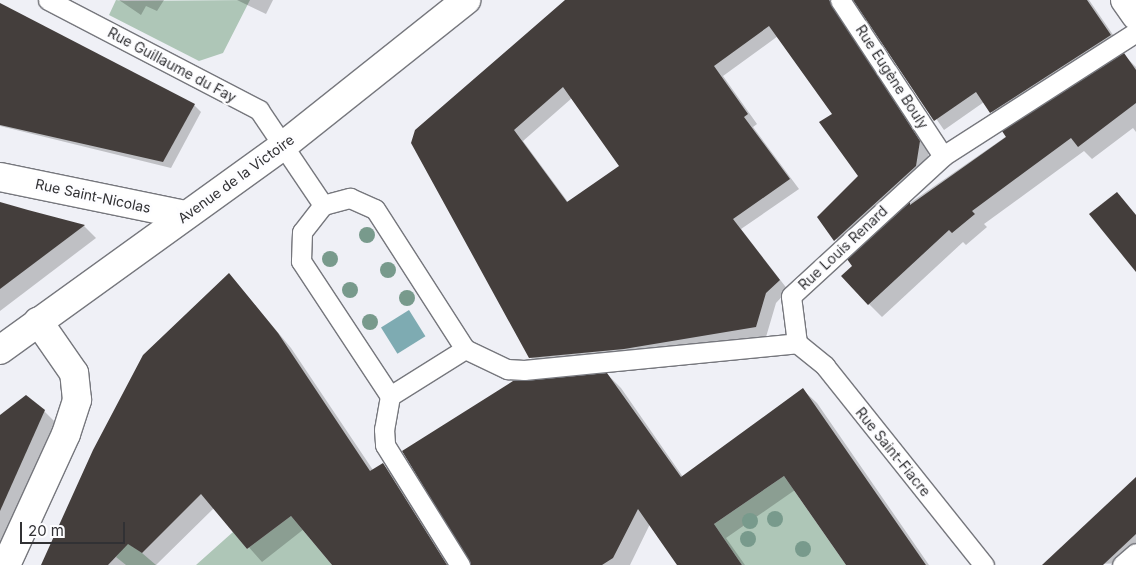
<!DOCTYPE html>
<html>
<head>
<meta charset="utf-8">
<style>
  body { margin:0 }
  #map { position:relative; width:1136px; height:565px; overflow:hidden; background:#eff0f6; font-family:Inter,sans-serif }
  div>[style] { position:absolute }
  .green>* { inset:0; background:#aec6b7 }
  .water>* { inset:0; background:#7eabb2; transform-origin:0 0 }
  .shadow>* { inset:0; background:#0003 }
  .building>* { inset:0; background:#443e3c }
  .roads { filter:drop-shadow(1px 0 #76777d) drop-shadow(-1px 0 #76777d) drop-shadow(0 1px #76777d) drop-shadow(0 -1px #76777d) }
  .lane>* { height:19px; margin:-9.5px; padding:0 9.5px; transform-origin:9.5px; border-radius:9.5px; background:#fff }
  .street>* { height:28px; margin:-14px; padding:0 14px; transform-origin:14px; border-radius:14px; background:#fff }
  .trees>* { width:16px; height:16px; margin:-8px; border-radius:50%; background:#789a8c }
  span { translate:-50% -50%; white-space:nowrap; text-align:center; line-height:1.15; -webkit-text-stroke:5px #fdfdff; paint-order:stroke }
  .street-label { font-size:14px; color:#313134 }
  .scale { position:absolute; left:20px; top:522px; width:105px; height:22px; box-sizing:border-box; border:2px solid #313134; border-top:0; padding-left:6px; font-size:15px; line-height:18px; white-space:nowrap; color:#313134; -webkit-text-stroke:4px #fdfdff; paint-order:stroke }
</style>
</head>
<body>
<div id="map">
  <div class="green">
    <i style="clip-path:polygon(116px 0,124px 1px,250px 0,223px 53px,199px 61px,109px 15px)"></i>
    <i style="clip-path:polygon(784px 476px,846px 565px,742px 565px,714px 524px)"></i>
    <i style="clip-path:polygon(291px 516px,332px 565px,196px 565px,233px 532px,247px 549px)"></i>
    <i style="clip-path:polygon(117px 536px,142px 553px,156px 565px,126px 565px,116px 557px,120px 552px)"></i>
  </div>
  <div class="water">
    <i style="left:409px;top:310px;width:31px;height:33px;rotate:58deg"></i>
  </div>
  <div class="shadow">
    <i style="clip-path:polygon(119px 0,164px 0,157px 11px,146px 6px,141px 15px)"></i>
    <i style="clip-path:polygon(237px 0,273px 0,266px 14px)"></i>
    <i style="clip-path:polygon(evenodd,569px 0,847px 0,839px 4px,840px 17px,929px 152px,925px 176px,845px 250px,819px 217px,859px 177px,833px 114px,778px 36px,723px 76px,757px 124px,753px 127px,799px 189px,741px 229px,788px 290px,776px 303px,766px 337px,635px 358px,540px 367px,530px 357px,413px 143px,569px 0,572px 98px,621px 166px,568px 202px,523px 141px,572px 98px)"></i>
    <i style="clip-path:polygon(854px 0,1089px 0,1120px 45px,1000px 121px,984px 102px,944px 130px)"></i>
    <i style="clip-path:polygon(0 4px,194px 105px,201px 112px,171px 168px,0 126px)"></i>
    <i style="clip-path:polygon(1124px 55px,1136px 67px,1136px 132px,1133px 128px,1092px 159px,1084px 151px,984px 224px,987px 227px,966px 245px,963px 242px,882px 317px,869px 304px,854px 266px,910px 203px)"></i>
    <i style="clip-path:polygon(0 204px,84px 226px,96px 238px,0 311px)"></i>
    <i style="clip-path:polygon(229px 274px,291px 348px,373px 470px,383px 464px,396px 478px,452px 565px,333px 565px,304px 529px,262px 562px,214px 508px,156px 565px,44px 565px)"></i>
    <i style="clip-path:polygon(607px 374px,621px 388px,683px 477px,803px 390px,817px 403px,929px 565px,847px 565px,795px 490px,726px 538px,745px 565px,679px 565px,650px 524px,630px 565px,471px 565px,471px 559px)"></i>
    <i style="clip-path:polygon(44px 411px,55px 422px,0 549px,0 417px)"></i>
    <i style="clip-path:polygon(1136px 479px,1136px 563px,1043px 565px)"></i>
  </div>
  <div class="building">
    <i style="clip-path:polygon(evenodd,565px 0,829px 0,920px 141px,916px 166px,834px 241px,817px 217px,858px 176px,819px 122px,832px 114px,769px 26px,714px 66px,748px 114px,744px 117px,790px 179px,733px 219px,780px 280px,766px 293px,756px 327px,624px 349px,529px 358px,411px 143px,415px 130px,565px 0,563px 87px,619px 166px,567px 202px,514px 130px,563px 87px)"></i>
    <i style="clip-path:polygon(853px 0,1087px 0,1111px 35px,990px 113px,976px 92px,934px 121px)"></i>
    <i style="clip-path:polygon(0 3px,195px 104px,163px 162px,0 125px)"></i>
    <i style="clip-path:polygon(1124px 53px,1136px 70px,1136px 103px,1078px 147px,1071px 138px,972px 211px,975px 214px,952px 233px,949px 230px,868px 305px,841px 276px,852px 266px,847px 259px,910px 202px,910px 205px,1006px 137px,1002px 131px)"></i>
    <i style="clip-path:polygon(1117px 192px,1136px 215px,1136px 272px,1089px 214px)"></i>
    <i style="clip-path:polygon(0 202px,28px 210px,85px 225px,0 289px)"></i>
    <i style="clip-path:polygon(229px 273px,278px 333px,370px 471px,383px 463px,447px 565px,332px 565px,291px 516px,247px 549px,201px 494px,142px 553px,128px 544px,108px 565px,41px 565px,93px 450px,143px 355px)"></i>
    <i style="clip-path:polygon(607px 373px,681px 477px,803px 388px,926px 565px,846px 565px,784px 476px,714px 524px,742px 565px,677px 565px,638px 509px,613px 558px,602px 565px,471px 565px,402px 451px,513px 381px)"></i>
    <i style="clip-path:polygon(26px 395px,45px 410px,0 511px,0 415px)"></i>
    <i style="clip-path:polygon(1136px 477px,1136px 534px,1103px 565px,1042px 565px)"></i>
  </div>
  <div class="roads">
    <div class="lane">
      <i style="left:48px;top:0;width:238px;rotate:27.5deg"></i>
      <i style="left:259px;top:110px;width:115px;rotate:56deg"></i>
      <i style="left:840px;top:0;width:187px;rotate:56.6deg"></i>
      <i style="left:797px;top:343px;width:47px;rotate:-97.3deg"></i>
      <i style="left:791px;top:296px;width:207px;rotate:-42.6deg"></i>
      <i style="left:943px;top:156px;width:229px;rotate:-32.7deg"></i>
      <i style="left:797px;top:343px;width:36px;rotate:39deg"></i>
      <i style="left:825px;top:366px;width:255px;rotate:51.4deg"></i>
      <i style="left:465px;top:349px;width:47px;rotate:25.5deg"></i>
      <i style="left:507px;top:369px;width:17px;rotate:3deg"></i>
      <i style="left:524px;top:370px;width:274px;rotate:-5.6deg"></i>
      <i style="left:390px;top:396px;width:162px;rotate:-123.4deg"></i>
      <i style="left:301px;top:261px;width:29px;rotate:-88deg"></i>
      <i style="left:302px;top:232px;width:34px;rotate:-52deg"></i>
      <i style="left:323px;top:205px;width:28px;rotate:-15deg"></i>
      <i style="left:350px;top:198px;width:27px;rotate:24deg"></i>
      <i style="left:375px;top:209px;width:166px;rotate:57.3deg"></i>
      <i style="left:390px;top:396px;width:34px;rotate:100deg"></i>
      <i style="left:384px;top:429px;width:16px;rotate:86deg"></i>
      <i style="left:385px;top:445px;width:142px;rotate:58deg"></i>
      <i style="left:390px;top:396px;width:89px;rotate:-32.1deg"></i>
      <i style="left:1122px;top:565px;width:18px;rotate:-41deg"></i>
    </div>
    <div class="street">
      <i style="left:1125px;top:0;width:19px;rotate:55deg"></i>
      <i style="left:0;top:177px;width:189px;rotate:11.6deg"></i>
      <i style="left:0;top:350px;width:350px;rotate:-35.8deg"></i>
      <i style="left:284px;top:145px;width:233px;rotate:-38.5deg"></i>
      <i style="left:6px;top:565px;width:144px;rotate:-65.4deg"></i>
      <i style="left:66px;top:434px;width:36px;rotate:-72deg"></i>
      <i style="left:77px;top:400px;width:27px;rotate:-96deg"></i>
      <i style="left:74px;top:373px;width:63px;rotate:-124.7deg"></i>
    </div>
  </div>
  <div class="trees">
    <i style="left:367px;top:235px"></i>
    <i style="left:330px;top:259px"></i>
    <i style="left:388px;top:270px"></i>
    <i style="left:350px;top:290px"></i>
    <i style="left:407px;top:298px"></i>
    <i style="left:370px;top:322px"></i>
    <i style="left:775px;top:519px"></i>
    <i style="left:750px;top:521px"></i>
    <i style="left:748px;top:539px"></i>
    <i style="left:803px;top:549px"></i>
  </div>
  <div class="street-label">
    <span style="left:172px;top:65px;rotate:28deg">Rue Guillaume du Fay</span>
    <span style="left:892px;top:77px;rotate:57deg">Rue Eugène Bouly</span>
    <span style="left:236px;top:179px;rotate:-36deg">Avenue de la Victoire</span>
    <span style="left:93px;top:196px;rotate:12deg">Rue Saint-Nicolas</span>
    <span style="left:843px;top:248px;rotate:-43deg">Rue Louis Renard</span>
    <span style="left:893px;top:452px;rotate:51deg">Rue Saint-Fiacre</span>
  </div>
  <div class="scale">20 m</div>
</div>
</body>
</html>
